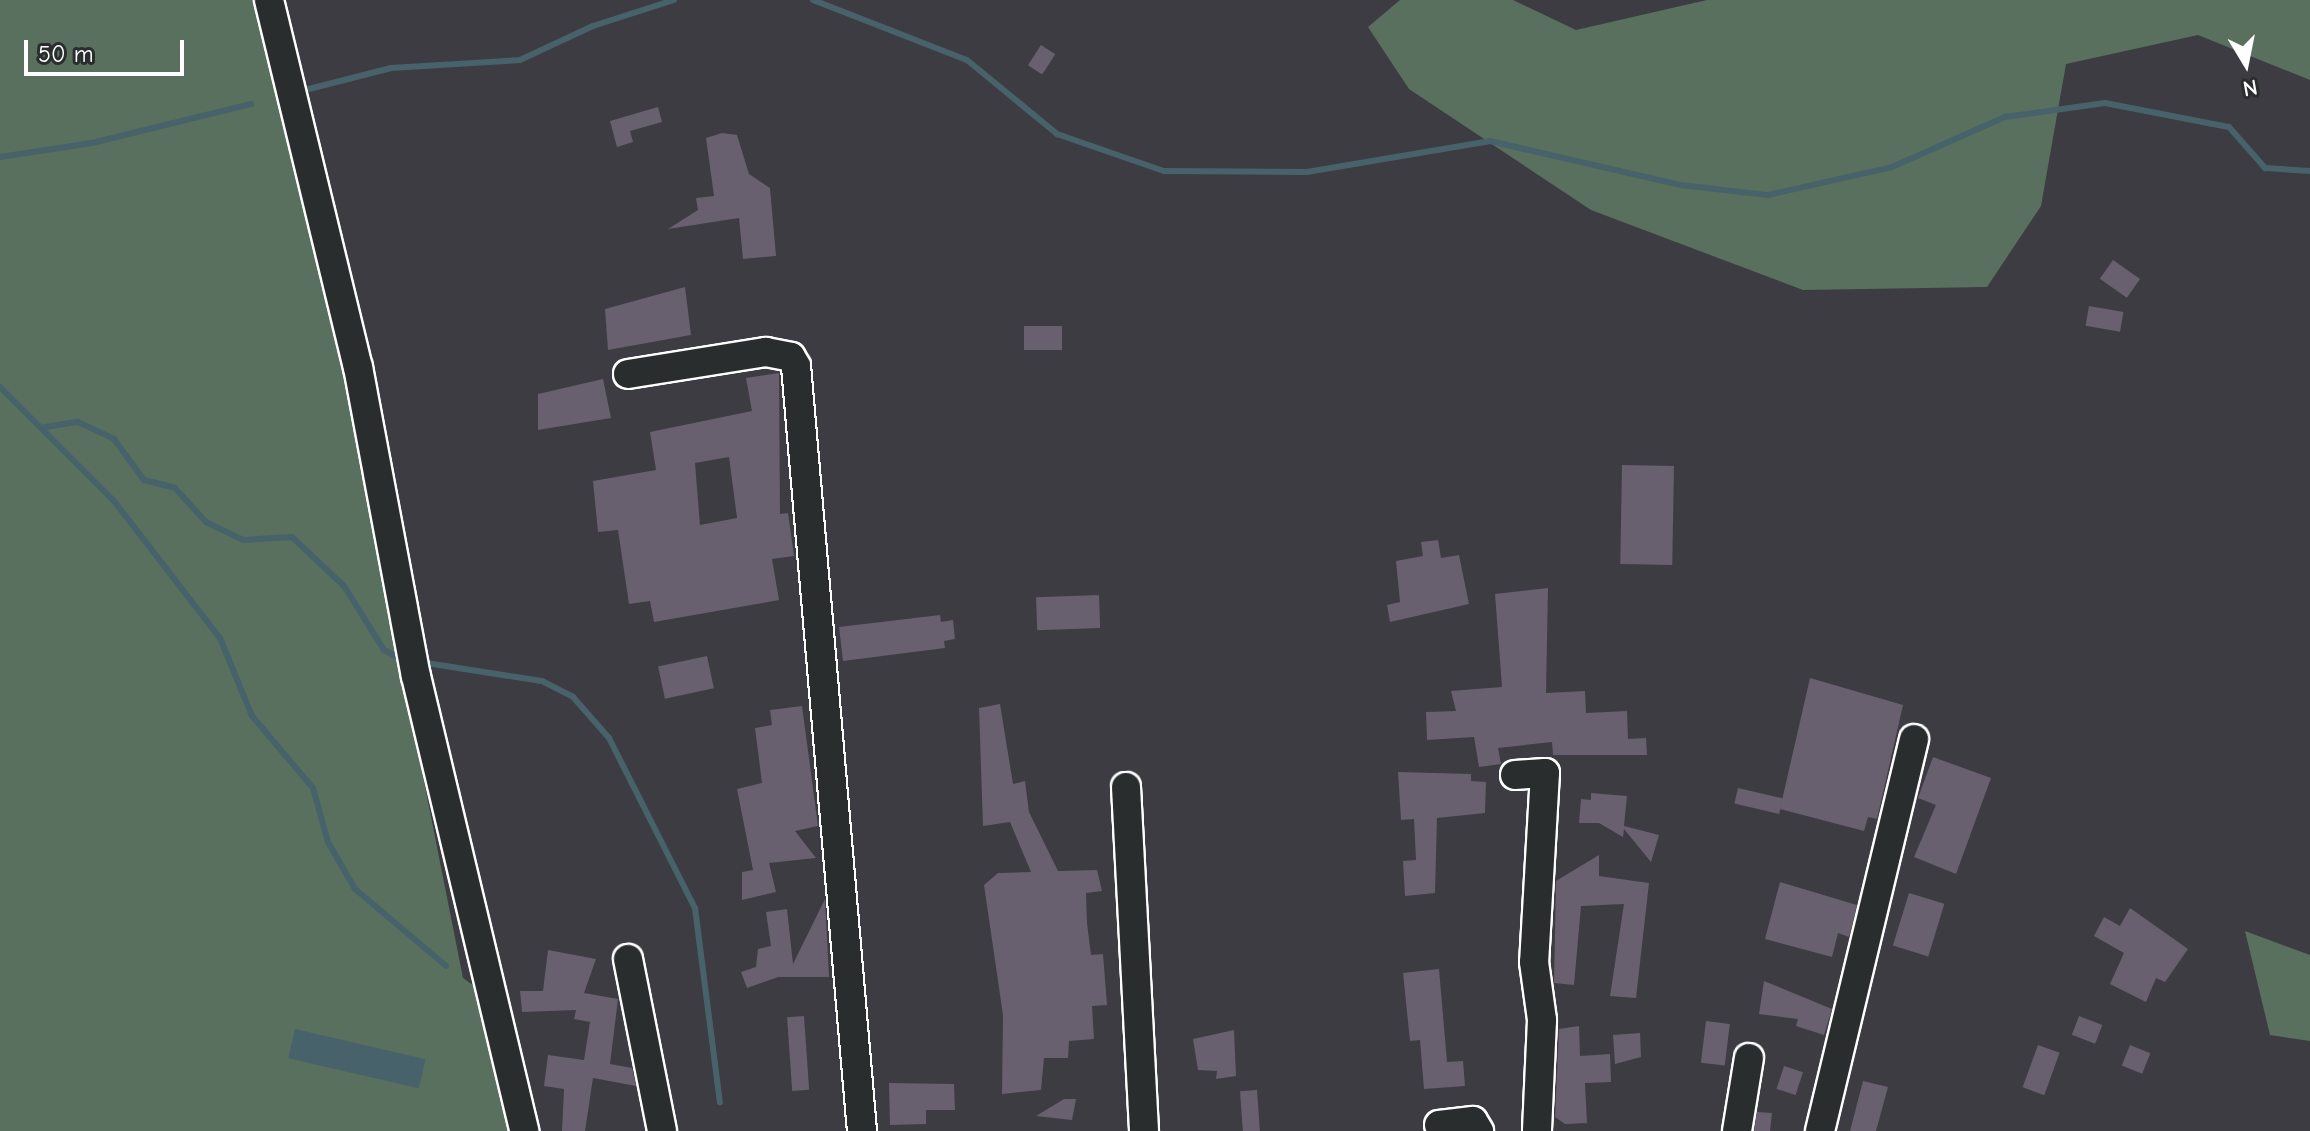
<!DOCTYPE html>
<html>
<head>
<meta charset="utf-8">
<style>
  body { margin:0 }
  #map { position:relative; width:2310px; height:1131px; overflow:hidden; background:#3d3c42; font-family:"Comic Neue",sans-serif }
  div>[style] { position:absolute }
  .green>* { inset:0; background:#58705d }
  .water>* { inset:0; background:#47626b; transform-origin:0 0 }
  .stream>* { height:6px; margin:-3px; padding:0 3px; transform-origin:3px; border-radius:3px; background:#47626b }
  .building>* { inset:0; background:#685f6f; transform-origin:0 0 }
  .roads { filter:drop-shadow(2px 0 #fff) drop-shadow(-2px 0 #fff) drop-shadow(0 2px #fff) drop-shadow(0 -2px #fff) }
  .minor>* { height:28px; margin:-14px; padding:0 14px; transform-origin:14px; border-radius:14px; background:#2a2d2e }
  span { translate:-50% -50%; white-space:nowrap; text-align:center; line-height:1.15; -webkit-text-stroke:8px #2a2d2e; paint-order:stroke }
  .north { position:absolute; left:2206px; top:24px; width:80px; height:80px; -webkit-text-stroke:6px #2a2d2e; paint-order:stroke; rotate:170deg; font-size:22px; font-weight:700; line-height:32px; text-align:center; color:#fff }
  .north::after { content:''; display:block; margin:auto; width:28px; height:36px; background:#fff; clip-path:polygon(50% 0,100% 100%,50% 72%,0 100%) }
  .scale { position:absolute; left:24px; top:40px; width:160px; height:36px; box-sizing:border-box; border:4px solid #fff; border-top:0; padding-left:10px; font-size:24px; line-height:28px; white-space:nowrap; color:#fff; -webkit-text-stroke:6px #2a2d2e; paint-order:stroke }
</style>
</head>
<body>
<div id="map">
  <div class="green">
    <i style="clip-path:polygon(0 0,269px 0,463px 978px,508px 1010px,536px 1131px,0 1131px)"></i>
    <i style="clip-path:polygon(1400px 0,1513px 0,1576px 30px,1707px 0,2310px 0,2310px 80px,2198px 35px,2066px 64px,2041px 206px,1987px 287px,1803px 290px,1591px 210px,1409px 89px,1368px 27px)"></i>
    <i style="clip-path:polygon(2245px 931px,2310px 955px,2310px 1041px,2270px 1035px)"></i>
  </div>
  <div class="water">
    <i style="left:295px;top:1029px;width:134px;height:30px;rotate:13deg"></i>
  </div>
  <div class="stream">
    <i style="left:813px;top:0;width:165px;rotate:21.3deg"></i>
    <i style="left:967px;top:60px;width:117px;rotate:39.4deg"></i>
    <i style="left:1057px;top:134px;width:113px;rotate:19.1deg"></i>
    <i style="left:1164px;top:171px;width:143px;rotate:0.4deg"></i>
    <i style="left:1307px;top:172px;width:186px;rotate:-9.6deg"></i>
    <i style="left:1490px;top:141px;width:196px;rotate:13deg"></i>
    <i style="left:1681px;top:185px;width:88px;rotate:6.6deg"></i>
    <i style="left:1768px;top:195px;width:127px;rotate:-12.7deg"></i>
    <i style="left:1892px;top:167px;width:124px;rotate:-23.9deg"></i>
    <i style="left:2005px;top:117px;width:101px;rotate:-8deg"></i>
    <i style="left:2105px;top:103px;width:126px;rotate:11deg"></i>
    <i style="left:2229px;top:127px;width:55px;rotate:48.7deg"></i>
    <i style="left:2265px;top:168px;width:45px;rotate:3.8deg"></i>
    <i style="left:301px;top:91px;width:93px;rotate:-14.3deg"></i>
    <i style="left:391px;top:68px;width:129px;rotate:-3.5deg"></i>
    <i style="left:520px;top:60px;width:81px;rotate:-25deg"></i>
    <i style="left:593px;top:26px;width:85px;rotate:-17.8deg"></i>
    <i style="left:0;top:157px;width:93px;rotate:-8.7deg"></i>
    <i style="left:92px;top:143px;width:164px;rotate:-13.8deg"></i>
    <i style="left:0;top:387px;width:161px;rotate:45deg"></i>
    <i style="left:114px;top:501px;width:173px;rotate:52.3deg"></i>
    <i style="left:220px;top:638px;width:84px;rotate:67.7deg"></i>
    <i style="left:252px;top:716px;width:94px;rotate:49.7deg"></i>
    <i style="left:313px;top:788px;width:56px;rotate:74.5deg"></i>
    <i style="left:328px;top:842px;width:54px;rotate:60.1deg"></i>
    <i style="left:355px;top:889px;width:119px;rotate:40.2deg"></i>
    <i style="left:45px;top:427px;width:33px;rotate:-9deg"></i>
    <i style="left:78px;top:422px;width:40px;rotate:25deg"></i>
    <i style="left:114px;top:439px;width:51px;rotate:53.8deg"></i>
    <i style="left:144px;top:480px;width:32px;rotate:14deg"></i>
    <i style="left:175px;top:488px;width:46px;rotate:47.6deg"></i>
    <i style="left:206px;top:522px;width:41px;rotate:25.9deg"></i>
    <i style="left:243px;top:540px;width:49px;rotate:-3.5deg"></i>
    <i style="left:292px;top:537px;width:71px;rotate:43.3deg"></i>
    <i style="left:344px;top:586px;width:75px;rotate:58deg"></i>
    <i style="left:384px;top:650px;width:24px;rotate:28deg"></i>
    <i style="left:420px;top:662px;width:123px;rotate:8.9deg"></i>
    <i style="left:542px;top:681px;width:35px;rotate:27deg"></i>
    <i style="left:573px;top:697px;width:55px;rotate:48.7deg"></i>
    <i style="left:609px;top:738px;width:191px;rotate:63.2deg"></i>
    <i style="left:695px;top:908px;width:196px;rotate:82.7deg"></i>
  </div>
  <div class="building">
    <i style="left:1041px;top:45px;width:17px;height:24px;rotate:33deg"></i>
    <i style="clip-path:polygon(658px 107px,662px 122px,630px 131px,633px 142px,617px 147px,610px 121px)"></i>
    <i style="clip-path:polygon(722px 133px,737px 135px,749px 174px,770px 188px,776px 256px,743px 259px,739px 218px,668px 229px,698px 210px,696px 198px,714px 196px,706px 138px)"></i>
    <i style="left:2113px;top:260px;width:33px;height:23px;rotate:35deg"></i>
    <i style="clip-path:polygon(685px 287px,691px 335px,608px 350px,605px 309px)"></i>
    <i style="left:2089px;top:306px;width:35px;height:20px;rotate:10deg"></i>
    <i style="left:1024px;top:326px;width:38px;height:24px"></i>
    <i style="clip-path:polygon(evenodd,779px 373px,780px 514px,788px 513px,794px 556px,772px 559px,779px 600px,654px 622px,650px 601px,629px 604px,618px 530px,598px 532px,593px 481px,656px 470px,650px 432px,752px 411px,746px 378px,779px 373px,729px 457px,737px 518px,700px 525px,695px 463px,729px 457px)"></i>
    <i style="clip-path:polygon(603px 379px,611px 418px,538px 430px,538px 394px)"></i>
    <i style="left:1622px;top:465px;width:52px;height:99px;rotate:1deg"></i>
    <i style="clip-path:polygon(1438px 540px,1441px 558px,1459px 555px,1469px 604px,1390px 622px,1387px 605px,1400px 602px,1396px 561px,1423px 556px,1421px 542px)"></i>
    <i style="clip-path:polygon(1548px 588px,1546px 693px,1585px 691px,1586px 713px,1627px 711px,1628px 739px,1646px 738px,1647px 755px,1553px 755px,1552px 742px,1498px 748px,1501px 764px,1479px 767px,1474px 737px,1427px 740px,1426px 712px,1456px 711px,1451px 691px,1502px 687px,1495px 594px)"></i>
    <i style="left:1099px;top:595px;width:33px;height:63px;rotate:88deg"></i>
    <i style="clip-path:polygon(940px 615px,941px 622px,953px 620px,955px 639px,944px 641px,945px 648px,843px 661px,839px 627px)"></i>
    <i style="left:707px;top:656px;width:33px;height:50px;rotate:78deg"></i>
    <i style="clip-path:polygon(1810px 678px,1903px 705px,1877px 819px,1868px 817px,1864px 831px,1780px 809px)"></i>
    <i style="clip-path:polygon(1000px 704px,1013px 784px,1025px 781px,1029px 812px,1058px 871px,1097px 870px,1102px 891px,1086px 893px,1087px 923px,1091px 955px,1103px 954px,1107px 1005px,1092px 1006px,1094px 1039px,1069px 1041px,1068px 1058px,1044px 1058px,1041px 1090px,1002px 1094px,1003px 1015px,984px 885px,998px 873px,1031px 872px,1010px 822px,983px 826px,979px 708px)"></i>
    <i style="clip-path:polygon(802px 706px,818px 826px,795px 831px,816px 858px,769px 863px,776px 892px,742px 900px,742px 872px,753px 870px,737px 789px,762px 783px,755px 728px,772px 725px,770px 710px)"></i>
    <i style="clip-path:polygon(1933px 757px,1991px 778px,1956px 874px,1914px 857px,1936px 805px,1918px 798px)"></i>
    <i style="clip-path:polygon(1398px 772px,1471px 774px,1471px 781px,1486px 782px,1485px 813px,1437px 818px,1435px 893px,1405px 896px,1403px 861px,1416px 860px,1414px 819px,1401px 820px)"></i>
    <i style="left:1738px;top:788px;width:46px;height:16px;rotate:13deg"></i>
    <i style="clip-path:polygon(1591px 793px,1627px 796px,1624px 826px,1659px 835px,1651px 862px,1624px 829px,1623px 837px,1599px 823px,1579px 823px,1581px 799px,1591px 800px)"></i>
    <i style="clip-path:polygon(1599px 855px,1599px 876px,1649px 883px,1636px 998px,1610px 996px,1624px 904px,1581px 906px,1574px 985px,1554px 983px,1556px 881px)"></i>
    <i style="clip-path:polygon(1780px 882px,1857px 905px,1849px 937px,1838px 933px,1832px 957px,1765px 939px)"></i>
    <i style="left:1909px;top:893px;width:37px;height:55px;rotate:17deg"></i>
    <i style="clip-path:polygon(825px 899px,829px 977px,778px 977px,747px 988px,741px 972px,756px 967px,758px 949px,771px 946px,766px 912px,787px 909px,793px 964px)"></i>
    <i style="clip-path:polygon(2130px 908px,2188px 949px,2165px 982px,2156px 978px,2146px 1002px,2110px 984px,2124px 953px,2094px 936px,2104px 917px,2120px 926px)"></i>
    <i style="clip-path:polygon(548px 950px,596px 959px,584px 993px,618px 999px,610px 1064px,632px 1068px,636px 1086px,593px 1078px,585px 1131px,562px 1131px,564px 1089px,544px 1086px,548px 1055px,584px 1060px,590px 1022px,574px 1019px,576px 1010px,522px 1012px,520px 991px,543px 991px)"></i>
    <i style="clip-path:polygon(1439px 969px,1447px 1062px,1463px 1061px,1465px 1086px,1424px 1089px,1420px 1040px,1410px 1041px,1403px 973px)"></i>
    <i style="clip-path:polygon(1764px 981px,1832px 1009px,1824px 1035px,1796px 1026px,1798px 1019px,1759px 1014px)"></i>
    <i style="left:804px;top:1016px;width:74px;height:17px;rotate:86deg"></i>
    <i style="left:2079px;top:1016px;width:25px;height:20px;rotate:21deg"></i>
    <i style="left:1706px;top:1021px;width:24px;height:42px;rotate:7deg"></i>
    <i style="clip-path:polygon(1579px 1026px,1580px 1056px,1610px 1054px,1611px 1082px,1585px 1083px,1587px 1123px,1565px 1124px,1555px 1117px,1559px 1029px)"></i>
    <i style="clip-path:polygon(1234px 1030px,1236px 1076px,1216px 1079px,1217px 1071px,1198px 1070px,1193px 1039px)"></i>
    <i style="clip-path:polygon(1640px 1033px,1641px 1057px,1615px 1064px,1613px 1035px)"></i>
    <i style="left:2038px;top:1045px;width:23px;height:45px;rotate:20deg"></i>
    <i style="left:2130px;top:1045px;width:22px;height:22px;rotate:22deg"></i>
    <i style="left:1784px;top:1066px;width:20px;height:24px;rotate:18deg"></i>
    <i style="clip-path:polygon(1863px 1081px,1888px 1087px,1876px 1131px,1850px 1131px)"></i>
    <i style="clip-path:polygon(889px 1083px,954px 1084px,955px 1110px,926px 1110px,926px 1124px,890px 1125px)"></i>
    <i style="left:1257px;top:1090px;width:41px;height:17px;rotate:86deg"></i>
    <i style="clip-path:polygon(1064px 1099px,1076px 1099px,1072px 1120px,1036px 1116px)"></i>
    <i style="clip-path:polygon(1757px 1112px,1772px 1113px,1770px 1131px,1754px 1131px)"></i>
  </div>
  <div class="roads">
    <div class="minor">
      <i style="left:269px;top:0;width:378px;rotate:76.4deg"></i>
      <i style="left:358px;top:367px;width:314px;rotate:79.4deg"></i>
      <i style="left:416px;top:676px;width:468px;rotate:76.6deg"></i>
      <i style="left:628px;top:374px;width:140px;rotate:-9.1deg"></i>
      <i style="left:766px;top:352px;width:25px;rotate:11deg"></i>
      <i style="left:791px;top:357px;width:10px;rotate:61deg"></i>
      <i style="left:796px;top:366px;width:768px;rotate:85.07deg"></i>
      <i style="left:1515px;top:775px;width:30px;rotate:-4deg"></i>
      <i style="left:1545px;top:773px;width:189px;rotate:93.3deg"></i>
      <i style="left:1534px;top:962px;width:59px;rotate:82.1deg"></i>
      <i style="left:1542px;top:1020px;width:111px;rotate:92.6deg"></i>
      <i style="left:1126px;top:787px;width:344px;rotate:87deg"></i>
      <i style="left:628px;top:959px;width:175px;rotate:78.8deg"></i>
      <i style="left:1439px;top:1125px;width:34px;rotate:-7deg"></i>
      <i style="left:1473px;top:1121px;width:12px;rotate:59deg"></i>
      <i style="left:1737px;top:1131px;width:74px;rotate:-80.7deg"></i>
      <i style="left:1820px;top:1131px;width:403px;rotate:-76.5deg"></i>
    </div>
  </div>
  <div class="north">N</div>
  <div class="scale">50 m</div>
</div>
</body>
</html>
